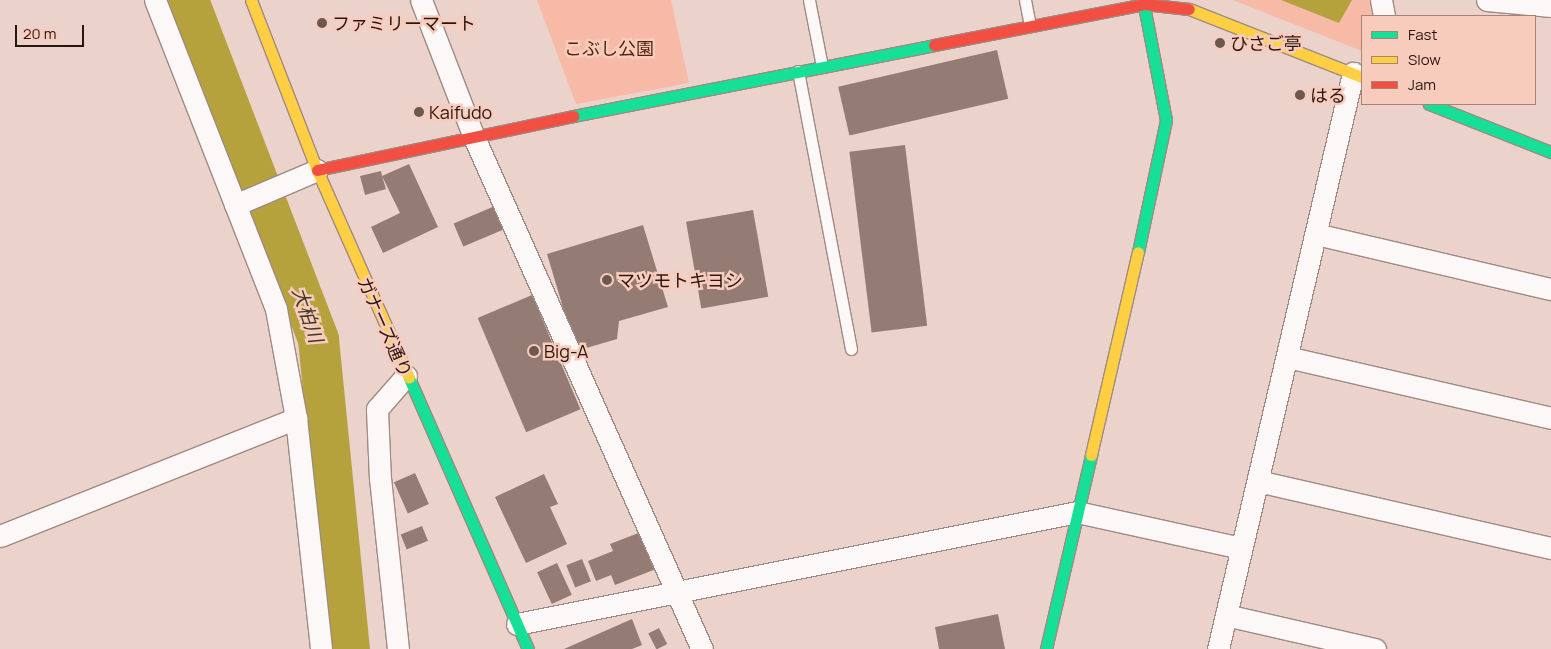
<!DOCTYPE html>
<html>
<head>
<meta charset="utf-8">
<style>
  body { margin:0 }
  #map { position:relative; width:1551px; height:649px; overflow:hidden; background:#ebd2ca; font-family:Manrope,"Noto Sans JP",sans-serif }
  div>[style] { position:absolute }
  .green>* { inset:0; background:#f6baa7 }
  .water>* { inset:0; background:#b6a23d }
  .river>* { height:41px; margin:-20.5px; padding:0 20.5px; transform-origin:20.5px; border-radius:20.5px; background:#b6a23d }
  .building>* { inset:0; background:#947c74; transform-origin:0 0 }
  .roads { filter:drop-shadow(1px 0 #9e8a83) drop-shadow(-1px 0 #9e8a83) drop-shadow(0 1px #9e8a83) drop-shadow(0 -1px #9e8a83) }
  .lane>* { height:11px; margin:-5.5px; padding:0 5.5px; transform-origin:5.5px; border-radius:5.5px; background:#fcf8f7 }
  .street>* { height:21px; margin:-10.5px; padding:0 10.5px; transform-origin:10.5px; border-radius:10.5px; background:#fcf8f7 }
  .fast>* { height:11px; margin:-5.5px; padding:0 5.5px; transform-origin:5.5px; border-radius:5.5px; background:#16e098 }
  .slow>* { height:11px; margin:-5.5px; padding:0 5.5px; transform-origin:5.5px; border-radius:5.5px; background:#ffcf43 }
  .jam>* { height:11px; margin:-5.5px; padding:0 5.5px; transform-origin:5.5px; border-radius:5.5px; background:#f24e42 }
  .dots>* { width:14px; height:14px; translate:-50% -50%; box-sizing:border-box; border:2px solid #f8ccbd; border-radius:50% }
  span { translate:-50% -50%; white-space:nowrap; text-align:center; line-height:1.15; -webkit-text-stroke:5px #f8ccbd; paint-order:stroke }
  .poi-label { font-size:18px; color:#29160f }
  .left { translate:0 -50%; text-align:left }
  .park-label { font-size:18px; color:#501f0d }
  .street-label { font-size:18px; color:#29160f }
  .water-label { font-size:19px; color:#3f3b22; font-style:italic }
  .legend { position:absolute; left:1361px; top:15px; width:175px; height:90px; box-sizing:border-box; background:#f8ccbd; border:1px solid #a58377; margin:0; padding:6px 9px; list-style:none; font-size:15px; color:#29160f }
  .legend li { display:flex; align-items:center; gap:10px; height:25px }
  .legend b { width:25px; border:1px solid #a58377 }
  .scale { position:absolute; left:15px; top:25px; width:69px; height:22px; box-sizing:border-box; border:2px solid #29160f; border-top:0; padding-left:6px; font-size:15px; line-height:18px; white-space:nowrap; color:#29160f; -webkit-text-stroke:4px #f8ccbd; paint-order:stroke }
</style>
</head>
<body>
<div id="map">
  <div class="green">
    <i style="clip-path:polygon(537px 0,671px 0,689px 83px,576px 104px)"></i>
    <i style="clip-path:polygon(1233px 0,1370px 0,1374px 16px,1362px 16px,1362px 51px)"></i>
  </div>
  <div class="water">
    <i style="clip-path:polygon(1281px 0,1352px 0,1339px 23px)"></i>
  </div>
  <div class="river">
    <i style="left:188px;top:0;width:363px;rotate:69deg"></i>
    <i style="left:318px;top:339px;width:312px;rotate:84.3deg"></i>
  </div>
  <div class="building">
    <i style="left:997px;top:50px;width:50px;height:163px;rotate:77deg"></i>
    <i style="left:905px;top:145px;width:182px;height:56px;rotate:83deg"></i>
    <i style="clip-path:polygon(409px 164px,438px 227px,383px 253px,371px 227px,400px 213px,382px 176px,386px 189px,365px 195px,360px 176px,381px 171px,382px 176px)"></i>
    <i style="left:495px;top:206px;width:25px;height:45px;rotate:67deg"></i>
    <i style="left:753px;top:210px;width:88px;height:68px;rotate:80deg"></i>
    <i style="clip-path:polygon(643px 225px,668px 307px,619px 321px,617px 339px,576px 351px,547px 254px)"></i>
    <i style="left:532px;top:295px;width:124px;height:59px;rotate:67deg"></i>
    <i style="left:415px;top:473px;width:34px;height:23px;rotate:66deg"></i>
    <i style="clip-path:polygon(544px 474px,558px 504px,550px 507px,567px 544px,526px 563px,495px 497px)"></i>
    <i style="left:422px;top:526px;width:16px;height:23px;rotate:68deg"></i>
    <i style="clip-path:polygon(641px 532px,656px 569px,615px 585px,611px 575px,596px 581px,588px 561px,613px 551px,610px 544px)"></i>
    <i style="left:582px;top:559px;width:24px;height:17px;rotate:68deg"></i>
    <i style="left:557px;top:563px;width:35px;height:22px;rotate:65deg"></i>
    <i style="clip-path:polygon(998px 614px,1005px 649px,939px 649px,935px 627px)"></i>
    <i style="clip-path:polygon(632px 619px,642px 645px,632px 649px,564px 649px)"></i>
    <i style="left:659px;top:628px;width:18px;height:12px;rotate:63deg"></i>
  </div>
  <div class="roads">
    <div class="lane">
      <i style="left:809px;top:0;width:67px;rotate:78.9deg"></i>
      <i style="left:1025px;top:0;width:26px;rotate:79deg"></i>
      <i style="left:798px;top:71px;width:283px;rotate:79.2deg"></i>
    </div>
    <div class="street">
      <i style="left:155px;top:0;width:332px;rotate:68.6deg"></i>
      <i style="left:276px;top:309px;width:111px;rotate:79.6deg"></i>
      <i style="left:296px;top:418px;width:232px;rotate:83.8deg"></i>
      <i style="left:421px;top:0;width:145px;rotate:68.9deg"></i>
      <i style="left:473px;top:135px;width:563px;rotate:65.99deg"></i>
      <i style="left:1381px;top:0;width:16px;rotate:79deg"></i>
      <i style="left:1487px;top:0;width:64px;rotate:5.4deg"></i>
      <i style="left:235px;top:205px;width:89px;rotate:-23.1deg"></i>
      <i style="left:1316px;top:234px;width:241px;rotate:13.2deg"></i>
      <i style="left:1287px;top:357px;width:271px;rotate:13deg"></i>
      <i style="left:1258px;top:481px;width:301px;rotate:12.9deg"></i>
      <i style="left:0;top:536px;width:319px;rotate:-21.7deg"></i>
      <i style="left:1226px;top:615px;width:153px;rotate:12.9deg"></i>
      <i style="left:517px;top:624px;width:571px;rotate:-11.31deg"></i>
      <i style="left:1077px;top:512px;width:168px;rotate:12.4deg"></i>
      <i style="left:398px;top:649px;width:171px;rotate:-96deg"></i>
      <i style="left:380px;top:479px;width:70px;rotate:-92.5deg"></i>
      <i style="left:377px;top:409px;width:44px;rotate:-48.7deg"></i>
      <i style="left:1218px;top:649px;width:592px;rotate:-76.81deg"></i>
    </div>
    <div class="fast">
      <i style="left:1429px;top:104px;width:131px;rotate:21.5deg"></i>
      <i style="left:573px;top:116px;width:368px;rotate:-11.1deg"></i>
      <i style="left:1138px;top:252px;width:135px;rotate:-78deg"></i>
      <i style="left:1166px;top:120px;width:122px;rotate:-100.9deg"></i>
      <i style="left:409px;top:378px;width:296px;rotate:66.3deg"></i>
      <i style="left:1046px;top:649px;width:199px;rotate:-76.9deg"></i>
    </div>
    <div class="slow">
      <i style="left:251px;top:0;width:182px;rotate:68.8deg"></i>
      <i style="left:317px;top:170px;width:227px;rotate:66.1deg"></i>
      <i style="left:1189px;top:9px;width:186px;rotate:21.5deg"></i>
      <i style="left:1091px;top:455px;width:208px;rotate:-77deg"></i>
    </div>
    <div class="jam">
      <i style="left:934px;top:45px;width:214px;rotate:-11deg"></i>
      <i style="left:1144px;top:4px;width:45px;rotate:6.3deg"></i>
      <i style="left:317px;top:170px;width:262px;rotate:-11.9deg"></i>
    </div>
  </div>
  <div class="dots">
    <i style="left:322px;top:23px;background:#6d5850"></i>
    <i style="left:1220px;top:43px;background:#6d5850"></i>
    <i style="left:1300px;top:95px;background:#6d5850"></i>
    <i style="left:419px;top:112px;background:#6d5850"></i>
    <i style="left:607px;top:280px;background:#6d5850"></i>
    <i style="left:534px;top:351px;background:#6d5850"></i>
  </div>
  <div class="poi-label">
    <span class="left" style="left:332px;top:23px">ファミリーマート</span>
    <span class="left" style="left:1230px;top:43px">ひさご亭</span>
    <span class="left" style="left:1310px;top:95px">はる</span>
    <span class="left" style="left:429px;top:112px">Kaifudo</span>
    <span class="left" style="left:617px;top:280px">マツモトキヨシ</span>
    <span class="left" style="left:544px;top:351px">Big-A</span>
  </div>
  <div class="park-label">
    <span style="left:609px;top:48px">こぶし公園</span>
  </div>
  <div class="street-label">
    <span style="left:385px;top:327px;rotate:66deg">ガナーズ通り</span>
  </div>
  <div class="water-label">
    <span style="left:307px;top:315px;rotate:71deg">大柏川</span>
  </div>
  <ul class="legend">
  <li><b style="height:6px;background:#16e098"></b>Fast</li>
  <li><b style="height:6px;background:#ffcf43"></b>Slow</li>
  <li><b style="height:6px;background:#f24e42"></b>Jam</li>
  </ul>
  <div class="scale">20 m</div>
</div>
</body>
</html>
